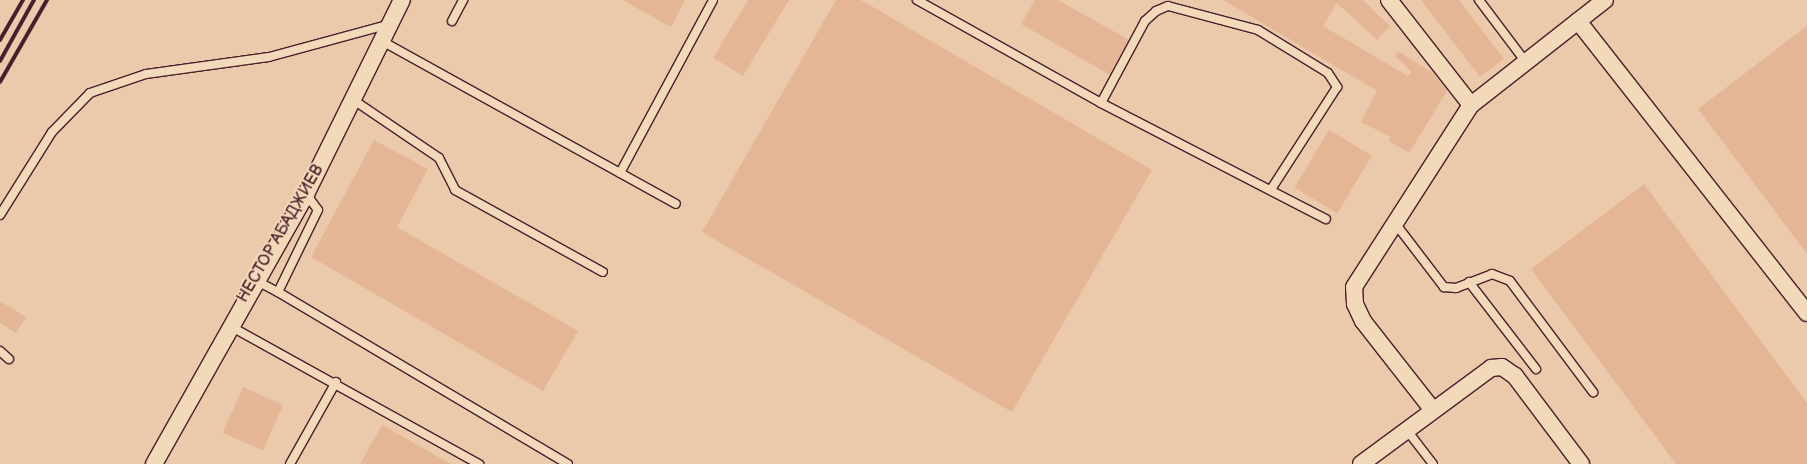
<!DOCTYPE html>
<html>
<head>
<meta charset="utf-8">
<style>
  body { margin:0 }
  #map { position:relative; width:1807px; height:464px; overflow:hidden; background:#f2d9ba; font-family:"Balsamiq Sans",sans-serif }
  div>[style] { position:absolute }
  .built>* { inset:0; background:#ebcaac; transform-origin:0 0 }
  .building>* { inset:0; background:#e4b696; transform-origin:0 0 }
  .roads { filter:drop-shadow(1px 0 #4a1f2b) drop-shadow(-1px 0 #4a1f2b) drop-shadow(0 1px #4a1f2b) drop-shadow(0 -1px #4a1f2b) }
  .service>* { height:8px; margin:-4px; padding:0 4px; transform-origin:4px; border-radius:4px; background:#f2d9ba }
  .minor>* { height:16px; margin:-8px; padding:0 8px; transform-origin:8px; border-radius:8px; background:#f2d9ba }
  .rail>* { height:4px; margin:-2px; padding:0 2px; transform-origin:2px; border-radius:2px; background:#4a1f2b }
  span { translate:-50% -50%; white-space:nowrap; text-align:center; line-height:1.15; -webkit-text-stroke:4px #f2d9ba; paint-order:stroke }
  .street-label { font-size:16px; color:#4a1f2b }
</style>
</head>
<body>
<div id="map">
  <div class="built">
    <i style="left:0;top:0;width:1807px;height:464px"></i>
  </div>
  <div class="building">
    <i style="clip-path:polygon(622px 0,685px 0,671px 27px)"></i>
    <i style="clip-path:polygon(748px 0,789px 0,743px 76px,713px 58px)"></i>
    <i style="clip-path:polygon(836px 0,861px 0,1152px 170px,1012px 412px,702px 232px)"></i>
    <i style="clip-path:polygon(1035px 0,1058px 0,1129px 40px,1110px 75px,1021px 24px)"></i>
    <i style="clip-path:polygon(1223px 0,1363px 0,1390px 26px,1377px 40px,1337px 3px,1323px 26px,1408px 76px,1412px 72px,1395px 56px,1398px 51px,1433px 73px,1447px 91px,1409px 153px,1389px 141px,1391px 137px,1361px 122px,1377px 91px)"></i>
    <i style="clip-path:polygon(1421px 0,1459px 0,1504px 59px,1480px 77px)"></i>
    <i style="clip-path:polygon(1807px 26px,1807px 254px,1698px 109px)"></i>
    <i style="left:1329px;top:130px;width:50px;height:67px;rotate:31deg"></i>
    <i style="clip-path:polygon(374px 140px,428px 169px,397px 227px,578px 331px,543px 391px,311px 257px)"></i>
    <i style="clip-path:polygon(1644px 184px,1807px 403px,1807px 464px,1676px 464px,1531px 269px)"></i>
    <i style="clip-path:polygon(0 301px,26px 317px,16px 333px,0 323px)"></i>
    <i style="left:243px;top:387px;width:44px;height:50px;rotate:24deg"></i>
    <i style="clip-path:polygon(382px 425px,451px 464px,360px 464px)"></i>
  </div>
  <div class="roads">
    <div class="service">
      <i style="left:917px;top:0;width:211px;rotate:29.2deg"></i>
      <i style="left:1101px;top:103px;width:253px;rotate:27.3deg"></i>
      <i style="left:1479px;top:0;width:76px;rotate:53deg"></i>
      <i style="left:452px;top:21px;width:24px;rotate:-62deg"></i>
      <i style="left:380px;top:40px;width:338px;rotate:29deg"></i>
      <i style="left:352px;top:99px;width:105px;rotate:34.1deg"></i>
      <i style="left:439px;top:158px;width:36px;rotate:63deg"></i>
      <i style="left:455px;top:190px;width:169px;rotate:29deg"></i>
      <i style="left:1101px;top:103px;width:93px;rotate:-61.8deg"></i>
      <i style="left:1145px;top:21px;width:15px;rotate:-42deg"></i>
      <i style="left:1156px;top:11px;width:13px;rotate:-23deg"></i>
      <i style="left:1168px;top:6px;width:93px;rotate:14.9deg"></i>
      <i style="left:1258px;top:30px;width:82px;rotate:31.6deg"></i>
      <i style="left:1328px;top:73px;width:17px;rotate:57deg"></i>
      <i style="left:1337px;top:87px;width:120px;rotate:122.8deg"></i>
      <i style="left:620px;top:173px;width:196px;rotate:-61.7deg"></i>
      <i style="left:0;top:215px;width:98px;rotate:-57.9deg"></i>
      <i style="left:52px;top:132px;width:54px;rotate:-45.7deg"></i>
      <i style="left:90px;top:93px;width:59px;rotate:-18.7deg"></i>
      <i style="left:146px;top:74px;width:124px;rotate:-7.9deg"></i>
      <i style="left:269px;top:57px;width:122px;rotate:-15.2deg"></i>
      <i style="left:1395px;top:223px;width:81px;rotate:52.6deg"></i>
      <i style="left:1444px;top:287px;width:12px;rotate:5deg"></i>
      <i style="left:1456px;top:288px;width:39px;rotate:-21deg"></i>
      <i style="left:1492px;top:274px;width:19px;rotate:21deg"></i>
      <i style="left:1510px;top:281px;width:139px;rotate:53.2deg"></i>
      <i style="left:257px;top:281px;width:24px;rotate:28deg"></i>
      <i style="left:278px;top:292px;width:91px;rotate:-64deg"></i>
      <i style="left:318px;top:210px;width:20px;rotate:-127deg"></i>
      <i style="left:1469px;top:282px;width:110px;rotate:52.4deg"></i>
      <i style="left:278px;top:292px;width:337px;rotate:30.7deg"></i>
      <i style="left:230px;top:326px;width:285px;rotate:29deg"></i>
      <i style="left:0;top:351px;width:12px;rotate:42deg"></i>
      <i style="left:1406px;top:429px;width:44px;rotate:52.4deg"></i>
      <i style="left:290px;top:464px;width:94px;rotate:-60.7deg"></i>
    </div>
    <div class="minor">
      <i style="left:1389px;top:0;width:133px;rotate:52deg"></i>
      <i style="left:1578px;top:21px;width:371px;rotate:51.9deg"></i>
      <i style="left:1432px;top:409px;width:112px;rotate:-128.1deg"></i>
      <i style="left:1363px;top:321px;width:19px;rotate:-115deg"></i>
      <i style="left:1355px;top:304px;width:17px;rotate:-93deg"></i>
      <i style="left:1354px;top:287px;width:216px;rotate:-57.3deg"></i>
      <i style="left:1471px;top:105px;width:170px;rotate:-38.1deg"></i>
      <i style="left:154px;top:464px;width:310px;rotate:-60.6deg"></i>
      <i style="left:306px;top:194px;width:216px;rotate:-63.7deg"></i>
      <i style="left:1361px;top:464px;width:162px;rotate:-36.4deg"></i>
      <i style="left:1491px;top:368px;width:11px;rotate:-5deg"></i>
      <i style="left:1502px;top:367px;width:16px;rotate:35deg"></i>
      <i style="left:1515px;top:376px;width:110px;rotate:53.1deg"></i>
    </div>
  </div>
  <div class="rail">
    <i style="left:0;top:40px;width:46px;rotate:-60.1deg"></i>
    <i style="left:0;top:61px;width:70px;rotate:-60.9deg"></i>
    <i style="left:0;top:82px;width:95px;rotate:-60.2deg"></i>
  </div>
  <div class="street-label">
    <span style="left:281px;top:234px;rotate:-60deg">НЕСТОР АБАДЖИЕВ</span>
  </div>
</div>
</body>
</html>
